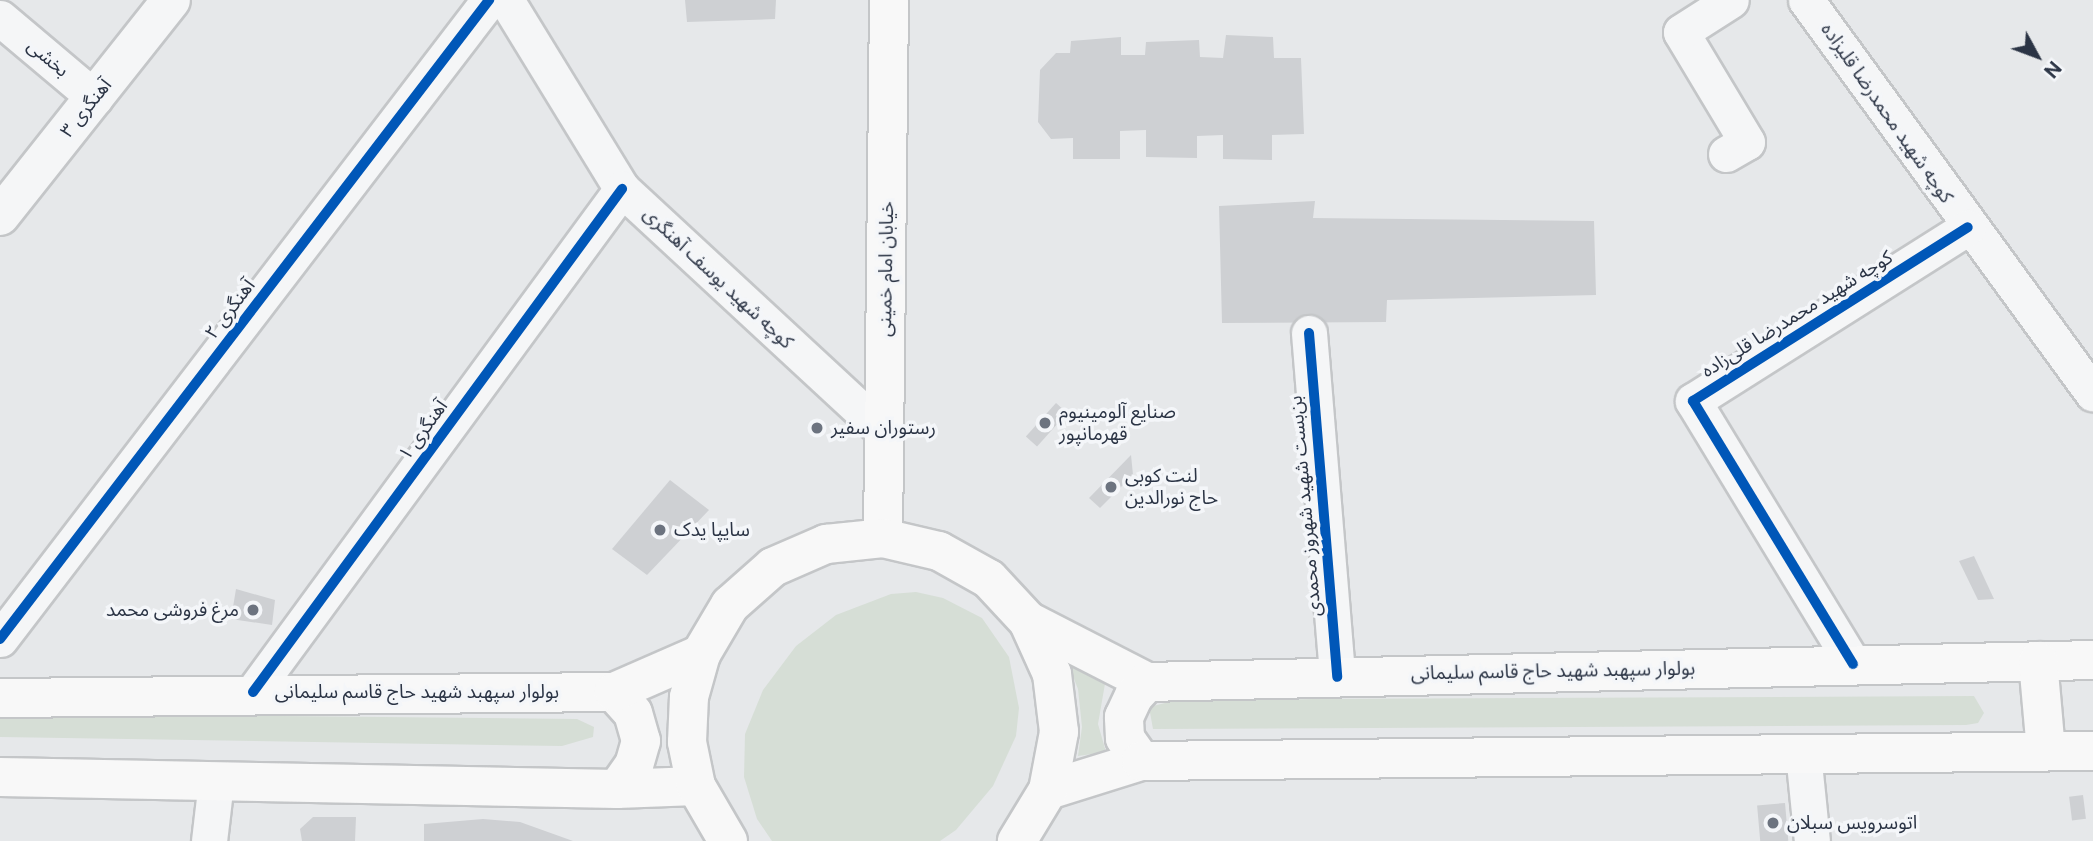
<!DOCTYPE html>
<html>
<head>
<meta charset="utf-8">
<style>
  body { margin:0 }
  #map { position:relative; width:2093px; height:841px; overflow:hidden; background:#e6e8ea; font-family:"Public Sans","Noto Sans Arabic",sans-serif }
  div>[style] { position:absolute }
  .green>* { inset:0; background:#d6ded6 }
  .building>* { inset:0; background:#ced0d3; transform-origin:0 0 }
  .roads { filter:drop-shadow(2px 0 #c4c6c8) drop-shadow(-2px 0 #c4c6c8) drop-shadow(0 2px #c4c6c8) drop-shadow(0 -2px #c4c6c8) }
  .minor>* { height:35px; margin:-17.5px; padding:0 17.5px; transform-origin:17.5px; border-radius:17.5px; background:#f5f6f7 }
  .tertiary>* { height:38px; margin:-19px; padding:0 19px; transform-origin:19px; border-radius:19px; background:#f5f6f7 }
  .secondary>* { height:38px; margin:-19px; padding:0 19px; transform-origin:19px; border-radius:19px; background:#f8f8f8 }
  .primary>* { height:38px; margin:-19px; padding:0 19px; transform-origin:19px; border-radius:19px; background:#f8f8f8 }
  .cycleway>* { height:10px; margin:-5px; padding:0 5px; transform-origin:5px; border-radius:5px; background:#0057b8 }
  .dots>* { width:19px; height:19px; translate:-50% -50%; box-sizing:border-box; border:4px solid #f4f6f9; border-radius:50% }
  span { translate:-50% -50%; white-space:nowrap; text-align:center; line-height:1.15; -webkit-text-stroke:7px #f4f6f9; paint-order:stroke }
  .street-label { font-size:19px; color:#2b3445 }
  .poi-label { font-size:19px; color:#2b3445 }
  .left { translate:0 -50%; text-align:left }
  .right { translate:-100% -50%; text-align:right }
  .north { position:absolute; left:2002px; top:21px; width:70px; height:70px; -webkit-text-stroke:5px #f4f6f9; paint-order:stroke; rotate:131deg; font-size:19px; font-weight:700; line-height:28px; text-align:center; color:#2b3445 }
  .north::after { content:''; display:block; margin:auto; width:24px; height:32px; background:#2b3445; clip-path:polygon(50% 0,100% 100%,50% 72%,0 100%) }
</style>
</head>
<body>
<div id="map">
  <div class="green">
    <i style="clip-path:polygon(916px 592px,943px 598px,982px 618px,1009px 657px,1019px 708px,1016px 736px,993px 786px,956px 830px,940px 841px,772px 841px,757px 819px,744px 777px,745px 734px,763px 690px,796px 646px,836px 615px,891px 594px)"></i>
    <i style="clip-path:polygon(1069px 666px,1106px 678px,1098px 724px,1106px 752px,1078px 756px,1082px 727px,1078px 689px)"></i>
    <i style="clip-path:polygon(1974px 696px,1984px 713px,1978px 723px,1966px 725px,1153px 729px,1149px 707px,1169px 702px,1313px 699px)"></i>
    <i style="clip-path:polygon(0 713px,577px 719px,594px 727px,593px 737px,562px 746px,0 737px)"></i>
  </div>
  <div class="building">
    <i style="clip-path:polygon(685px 0,776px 0,775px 19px,687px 22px)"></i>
    <i style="clip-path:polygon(1226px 35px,1273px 37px,1274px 58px,1301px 58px,1304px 134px,1272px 135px,1272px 160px,1223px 159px,1223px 135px,1197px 136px,1197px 158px,1146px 157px,1146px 130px,1120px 131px,1120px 159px,1073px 159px,1073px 138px,1051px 139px,1038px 122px,1040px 70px,1056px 53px,1070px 53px,1071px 41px,1121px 37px,1121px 55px,1145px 55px,1146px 42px,1199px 40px,1200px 57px,1223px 58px)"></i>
    <i style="clip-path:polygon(1315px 201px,1313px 218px,1594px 221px,1596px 295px,1387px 300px,1386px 322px,1222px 323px,1219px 206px)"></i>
    <i style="left:1056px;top:403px;width:15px;height:45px;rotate:42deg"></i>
    <i style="clip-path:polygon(1131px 455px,1133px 475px,1100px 508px,1089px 498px)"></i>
    <i style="clip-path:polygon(670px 480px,709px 510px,647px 575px,612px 549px)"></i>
    <i style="clip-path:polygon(1974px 556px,1994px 599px,1978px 600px,1959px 561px)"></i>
    <i style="clip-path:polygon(236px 589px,275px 600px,272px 625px,231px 619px)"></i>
    <i style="left:2083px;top:795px;width:24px;height:14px;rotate:83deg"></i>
    <i style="left:1785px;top:803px;width:38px;height:28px;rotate:85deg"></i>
    <i style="clip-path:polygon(313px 817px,356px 817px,355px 841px,302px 841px,300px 829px)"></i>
    <i style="clip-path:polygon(483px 819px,520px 822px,573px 841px,424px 841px,424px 824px)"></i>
  </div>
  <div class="roads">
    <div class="minor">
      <i style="left:506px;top:0;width:222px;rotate:58.5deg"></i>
      <i style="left:622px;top:189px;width:357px;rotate:42.8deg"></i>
      <i style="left:1806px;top:0;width:487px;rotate:53.9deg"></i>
      <i style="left:0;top:18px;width:124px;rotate:40.1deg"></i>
      <i style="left:1726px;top:154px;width:24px;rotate:-30deg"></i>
      <i style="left:1747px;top:142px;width:128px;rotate:-121deg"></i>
      <i style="left:1681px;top:32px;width:59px;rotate:-32.6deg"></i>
      <i style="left:1309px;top:333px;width:345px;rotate:85.3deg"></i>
      <i style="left:0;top:639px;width:805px;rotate:-52.57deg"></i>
      <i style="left:1853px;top:664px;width:308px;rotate:-121.3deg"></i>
      <i style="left:1693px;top:401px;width:325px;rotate:-32.3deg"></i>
      <i style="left:253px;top:692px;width:624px;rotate:-53.74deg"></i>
      <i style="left:1803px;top:753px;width:88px;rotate:84.2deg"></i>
      <i style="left:209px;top:841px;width:60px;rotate:-83.3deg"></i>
    </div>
    <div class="tertiary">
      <i style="left:0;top:216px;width:275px;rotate:-51.6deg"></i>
    </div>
    <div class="secondary">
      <i style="left:883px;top:538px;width:538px;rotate:-89.36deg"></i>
    </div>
    <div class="primary">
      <i style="left:1028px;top:621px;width:134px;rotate:27.1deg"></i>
      <i style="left:1147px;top:682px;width:946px;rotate:-1.33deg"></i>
      <i style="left:2038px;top:661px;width:90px;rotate:84.9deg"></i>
      <i style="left:614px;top:692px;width:28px;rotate:48deg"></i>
      <i style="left:633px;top:713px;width:29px;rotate:74deg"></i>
      <i style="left:641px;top:741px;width:25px;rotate:106deg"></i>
      <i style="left:634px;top:765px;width:29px;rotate:125deg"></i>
      <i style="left:0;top:698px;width:614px;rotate:-0.56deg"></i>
      <i style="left:614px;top:692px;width:95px;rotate:-23.6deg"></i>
      <i style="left:1141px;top:761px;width:28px;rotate:-125deg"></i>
      <i style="left:1125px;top:738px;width:21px;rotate:-93deg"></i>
      <i style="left:1124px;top:717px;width:23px;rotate:-65deg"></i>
      <i style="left:1134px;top:696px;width:19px;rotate:-47deg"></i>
      <i style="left:0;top:777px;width:617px;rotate:1.11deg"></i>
      <i style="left:617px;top:789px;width:79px;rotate:-2.2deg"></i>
      <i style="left:1048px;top:790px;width:97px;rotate:-17.3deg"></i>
      <i style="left:1141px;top:761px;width:952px;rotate:-0.6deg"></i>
      <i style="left:728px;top:841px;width:64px;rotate:-120.2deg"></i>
      <i style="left:696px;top:786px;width:45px;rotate:-101.6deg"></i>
      <i style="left:687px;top:742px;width:45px;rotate:-87.5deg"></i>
      <i style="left:689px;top:697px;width:45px;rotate:-74.4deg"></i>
      <i style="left:701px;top:654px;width:57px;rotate:-59.4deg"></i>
      <i style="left:730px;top:605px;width:57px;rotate:-41.5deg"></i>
      <i style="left:773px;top:567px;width:58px;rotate:-23.5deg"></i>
      <i style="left:826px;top:544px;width:57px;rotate:-6deg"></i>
      <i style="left:883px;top:538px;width:57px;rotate:13.1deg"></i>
      <i style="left:939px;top:551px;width:57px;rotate:29.2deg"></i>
      <i style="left:989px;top:579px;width:57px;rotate:47.1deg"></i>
      <i style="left:1028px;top:621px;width:58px;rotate:65.6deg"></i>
      <i style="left:1052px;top:674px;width:58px;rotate:83.1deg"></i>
      <i style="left:1059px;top:732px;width:59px;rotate:100.7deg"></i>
      <i style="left:1048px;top:790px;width:60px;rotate:121.3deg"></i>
    </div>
  </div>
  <div class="cycleway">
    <i style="left:1309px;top:333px;width:345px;rotate:85.3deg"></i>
    <i style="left:0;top:639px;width:805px;rotate:-52.57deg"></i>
    <i style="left:1853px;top:664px;width:308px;rotate:-121.3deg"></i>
    <i style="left:1693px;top:401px;width:325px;rotate:-32.3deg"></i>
    <i style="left:253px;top:692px;width:624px;rotate:-53.74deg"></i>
  </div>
  <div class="dots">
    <i style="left:1045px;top:423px;background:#6c737f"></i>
    <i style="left:817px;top:428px;background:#6c737f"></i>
    <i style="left:1111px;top:487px;background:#6c737f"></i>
    <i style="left:660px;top:530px;background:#6c737f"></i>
    <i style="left:253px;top:610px;background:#6c737f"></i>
    <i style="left:1773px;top:823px;background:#6c737f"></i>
  </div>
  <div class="street-label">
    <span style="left:48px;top:58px;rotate:40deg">بخشی</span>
    <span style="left:86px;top:108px;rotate:-51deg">آهنگری ۳</span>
    <span style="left:1887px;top:113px;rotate:55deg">کوچه شهید محمدرضا قلیزاده</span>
    <span style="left:886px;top:269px;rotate:-89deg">خیابان امام خمینی</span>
    <span style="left:718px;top:278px;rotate:43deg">کوچه شهید یوسف آهنگری</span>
    <span style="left:230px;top:309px;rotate:-53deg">آهنگری ۲</span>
    <span style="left:1797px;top:314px;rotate:-32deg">کوچه شهید محمدرضا قلی‌زاده</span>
    <span style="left:423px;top:430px;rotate:-54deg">آهنگری ۱</span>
    <span style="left:1305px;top:506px;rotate:-95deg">بن‌بست شهید شهروز محمدی</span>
    <span style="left:1553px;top:671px;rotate:-1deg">بولوار سپهبد شهید حاج قاسم سلیمانی</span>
    <span style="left:417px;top:692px">بولوار سپهبد شهید حاج قاسم سلیمانی</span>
  </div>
  <div class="poi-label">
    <span class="left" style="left:1059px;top:423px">صنایع آلومینیوم<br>قهرمانپور</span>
    <span class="left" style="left:831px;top:428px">رستوران سفیر</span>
    <span class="left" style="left:1125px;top:487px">لنت کوبی<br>حاج نورالدین</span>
    <span class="left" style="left:674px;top:530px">سایپا یدک</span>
    <span class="right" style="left:239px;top:610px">مرغ فروشی محمد</span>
    <span class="left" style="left:1787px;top:823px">اتوسرویس سبلان</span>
  </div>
  <div class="north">N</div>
</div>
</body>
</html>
